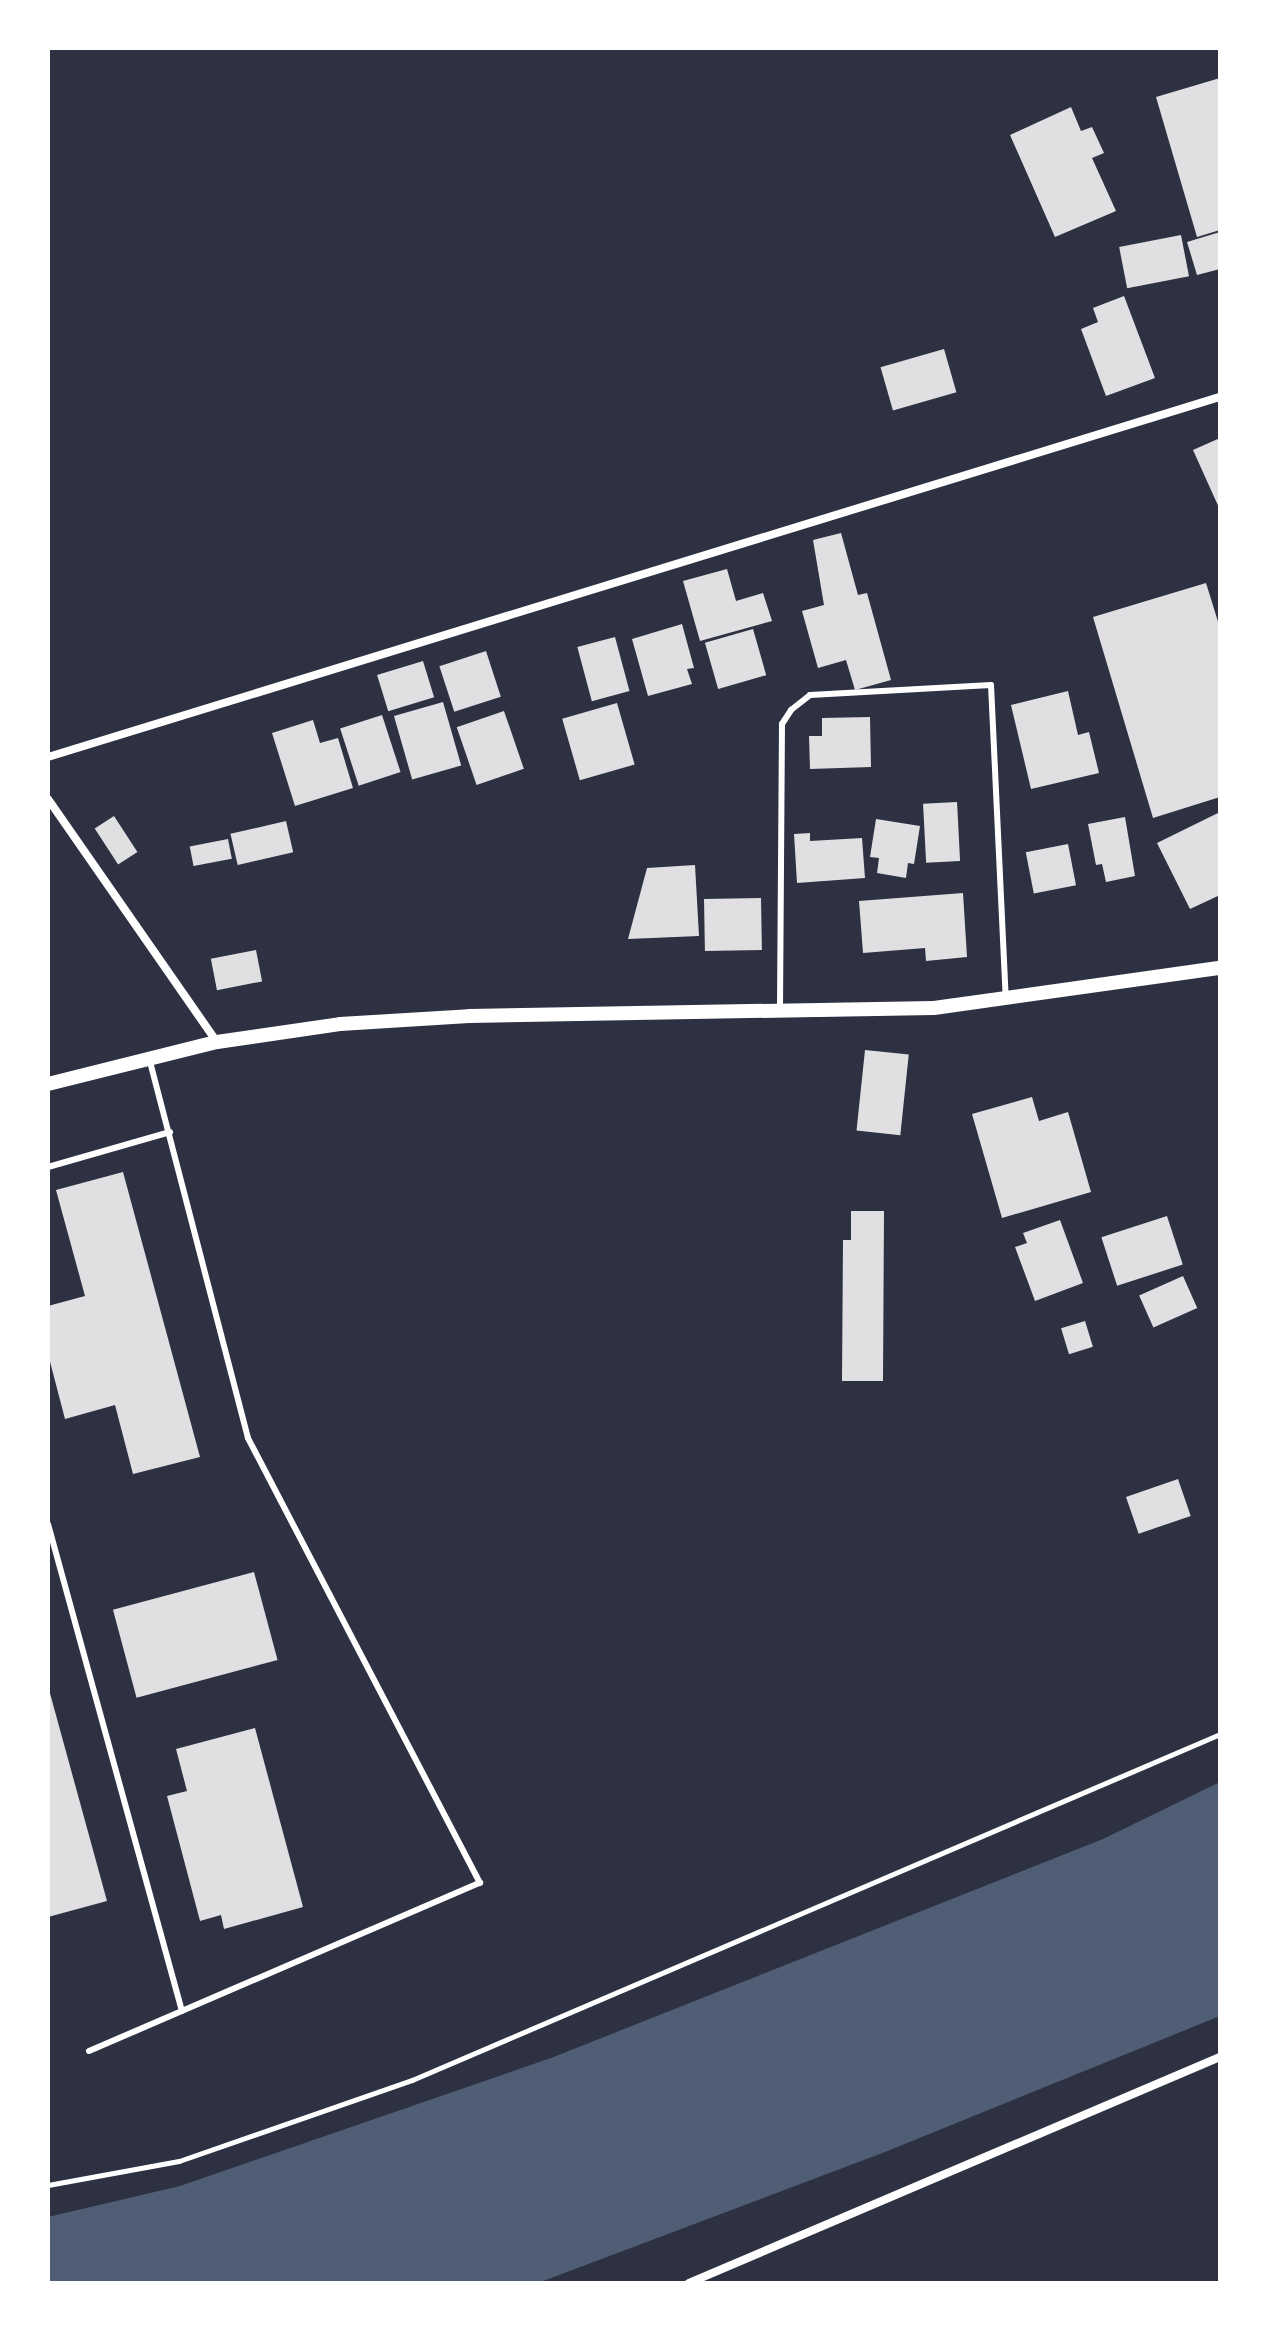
<!DOCTYPE html>
<html>
<head>
<meta charset="utf-8">
<style>
  body { margin:0 }
  #map { position:relative; width:1268px; height:2331px; overflow:hidden; background:#2d3142; font-family:"Source Sans 3",sans-serif }
  div>[style] { position:absolute }
  .water>* { inset:0; background:#4f5d75 }
  .building>* { inset:0; background:#e0e0e3; transform-origin:0 0 }
  .path>* { height:5px; margin:-2.5px; padding:0 2.5px; transform-origin:2.5px; border-radius:2.5px; background:#fff }
  .service>* { height:6px; margin:-3px; padding:0 3px; transform-origin:3px; border-radius:3px; background:#fff }
  .minor>* { height:8px; margin:-4px; padding:0 4px; transform-origin:4px; border-radius:4px; background:#fff }
  .tertiary>* { height:14px; margin:-7px; padding:0 7px; transform-origin:7px; border-radius:7px; background:#fff }
  span { translate:-50% -50%; white-space:nowrap; text-align:center; line-height:1.15; -webkit-text-stroke:7px #fff; paint-order:stroke }
  .frame { position:absolute; inset:0; border:50px solid #fff; pointer-events:none }
</style>
</head>
<body>
<div id="map">
  <div class="water">
    <i style="clip-path:polygon(1220px 1782px,1220px 2016px,885px 2152px,538px 2283px,48px 2283px,48px 2217px,180px 2186px,551px 2058px,1103px 1839px)"></i>
  </div>
  <div class="building">
    <i style="clip-path:polygon(1220px 78px,1220px 230px,1197px 237px,1156px 97px)"></i>
    <i style="clip-path:polygon(1071px 107px,1081px 131px,1092px 127px,1104px 153px,1092px 158px,1116px 211px,1055px 237px,1010px 135px)"></i>
    <i style="clip-path:polygon(1220px 232px,1220px 269px,1197px 275px,1187px 242px)"></i>
    <i style="left:1181px;top:235px;width:42px;height:63px;rotate:79deg"></i>
    <i style="clip-path:polygon(1124px 296px,1155px 378px,1106px 396px,1081px 329px,1098px 322px,1093px 308px)"></i>
    <i style="left:944px;top:349px;width:45px;height:66px;rotate:74deg"></i>
    <i style="clip-path:polygon(1220px 438px,1220px 510px,1193px 450px)"></i>
    <i style="clip-path:polygon(841px 533px,858px 595px,867px 593px,891px 680px,855px 690px,846px 660px,818px 668px,802px 611px,824px 605px,813px 540px)"></i>
    <i style="clip-path:polygon(727px 569px,736px 601px,763px 593px,772px 621px,700px 641px,683px 581px)"></i>
    <i style="clip-path:polygon(1206px 583px,1220px 628px,1220px 797px,1153px 818px,1093px 617px)"></i>
    <i style="clip-path:polygon(682px 624px,694px 668px,687px 669px,692px 684px,648px 696px,632px 639px)"></i>
    <i style="left:753px;top:629px;width:48px;height:50px;rotate:74deg"></i>
    <i style="left:615px;top:637px;width:56px;height:39px;rotate:75deg"></i>
    <i style="left:486px;top:651px;width:48px;height:49px;rotate:72deg"></i>
    <i style="left:423px;top:661px;width:38px;height:48px;rotate:73deg"></i>
    <i style="clip-path:polygon(1068px 691px,1078px 735px,1089px 732px,1099px 773px,1031px 789px,1011px 705px)"></i>
    <i style="left:443px;top:702px;width:66px;height:51px;rotate:74deg"></i>
    <i style="left:617px;top:703px;width:64px;height:57px;rotate:74deg"></i>
    <i style="left:504px;top:711px;width:61px;height:50px;rotate:71deg"></i>
    <i style="left:382px;top:715px;width:60px;height:44px;rotate:72deg"></i>
    <i style="clip-path:polygon(870px 717px,871px 767px,810px 769px,809px 736px,822px 736px,822px 718px)"></i>
    <i style="clip-path:polygon(313px 720px,320px 743px,338px 738px,353px 788px,295px 806px,272px 733px)"></i>
    <i style="left:957px;top:802px;width:59px;height:34px;rotate:87deg"></i>
    <i style="clip-path:polygon(1220px 812px,1220px 895px,1190px 909px,1157px 843px)"></i>
    <i style="left:114px;top:816px;width:43px;height:23px;rotate:57deg"></i>
    <i style="clip-path:polygon(1125px 817px,1135px 876px,1106px 882px,1102px 864px,1096px 865px,1088px 824px)"></i>
    <i style="clip-path:polygon(876px 819px,920px 826px,914px 864px,908px 863px,906px 878px,877px 873px,879px 858px,870px 857px)"></i>
    <i style="left:286px;top:821px;width:32px;height:57px;rotate:77deg"></i>
    <i style="clip-path:polygon(810px 833px,810px 841px,862px 838px,865px 878px,797px 883px,794px 834px)"></i>
    <i style="left:228px;top:839px;width:20px;height:39px;rotate:79deg"></i>
    <i style="left:1068px;top:844px;width:42px;height:43px;rotate:79deg"></i>
    <i style="clip-path:polygon(695px 865px,699px 936px,628px 939px,647px 868px)"></i>
    <i style="clip-path:polygon(963px 893px,967px 957px,926px 961px,925px 948px,863px 953px,859px 901px)"></i>
    <i style="left:761px;top:898px;width:52px;height:57px;rotate:89deg"></i>
    <i style="left:256px;top:950px;width:32px;height:46px;rotate:79deg"></i>
    <i style="left:865px;top:1050px;width:44px;height:81px;rotate:6deg"></i>
    <i style="clip-path:polygon(1032px 1097px,1039px 1121px,1068px 1112px,1091px 1192px,1002px 1218px,972px 1114px)"></i>
    <i style="clip-path:polygon(123px 1172px,200px 1457px,133px 1474px,115px 1405px,65px 1419px,48px 1354px,48px 1306px,85px 1296px,56px 1190px)"></i>
    <i style="clip-path:polygon(851px 1211px,884px 1211px,883px 1381px,842px 1381px,843px 1240px,851px 1240px)"></i>
    <i style="left:1167px;top:1216px;width:51px;height:69px;rotate:72deg"></i>
    <i style="clip-path:polygon(1060px 1220px,1083px 1283px,1035px 1301px,1015px 1247px,1027px 1243px,1023px 1233px)"></i>
    <i style="left:1183px;top:1276px;width:35px;height:48px;rotate:66deg"></i>
    <i style="left:1085px;top:1321px;width:27px;height:25px;rotate:73deg"></i>
    <i style="left:1178px;top:1479px;width:39px;height:55px;rotate:71deg"></i>
    <i style="left:254px;top:1572px;width:91px;height:146px;rotate:75deg"></i>
    <i style="clip-path:polygon(48px 1686px,107px 1901px,48px 1917px)"></i>
    <i style="clip-path:polygon(255px 1728px,303px 1907px,224px 1929px,221px 1915px,200px 1921px,167px 1796px,187px 1791px,176px 1749px)"></i>
  </div>
  <div class="path">
    <i style="left:48px;top:2185px;width:133px;rotate:-10.4deg"></i>
    <i style="left:179px;top:2161px;width:247px;rotate:-19.2deg"></i>
    <i style="left:412px;top:2080px;width:879px;rotate:-23.18deg"></i>
  </div>
  <div class="service">
    <i style="left:780px;top:1009px;width:285px;rotate:-89.6deg"></i>
    <i style="left:782px;top:724px;width:17px;rotate:-57deg"></i>
    <i style="left:791px;top:710px;width:24px;rotate:-38deg"></i>
    <i style="left:810px;top:695px;width:181px;rotate:-3.2deg"></i>
    <i style="left:991px;top:685px;width:313px;rotate:87.3deg"></i>
    <i style="left:48px;top:1167px;width:127px;rotate:-16deg"></i>
    <i style="left:48px;top:1524px;width:505px;rotate:74.62deg"></i>
    <i style="left:89px;top:2051px;width:426px;rotate:-23.3deg"></i>
    <i style="left:480px;top:1883px;width:502px;rotate:-117.54deg"></i>
    <i style="left:248px;top:1438px;width:390px;rotate:-104.6deg"></i>
  </div>
  <div class="minor">
    <i style="left:48px;top:757px;width:1226px;rotate:-17.08deg"></i>
    <i style="left:48px;top:799px;width:296px;rotate:55.2deg"></i>
    <i style="left:689px;top:2283px;width:577px;rotate:-23.06deg"></i>
  </div>
  <div class="tertiary">
    <i style="left:48px;top:1084px;width:174px;rotate:-14deg"></i>
    <i style="left:217px;top:1042px;width:124px;rotate:-8.3deg"></i>
    <i style="left:340px;top:1024px;width:129px;rotate:-3.5deg"></i>
    <i style="left:469px;top:1016px;width:465px;rotate:-1deg"></i>
    <i style="left:934px;top:1008px;width:289px;rotate:-8deg"></i>
  </div>
  <div class="frame"></div>
</div>
</body>
</html>
